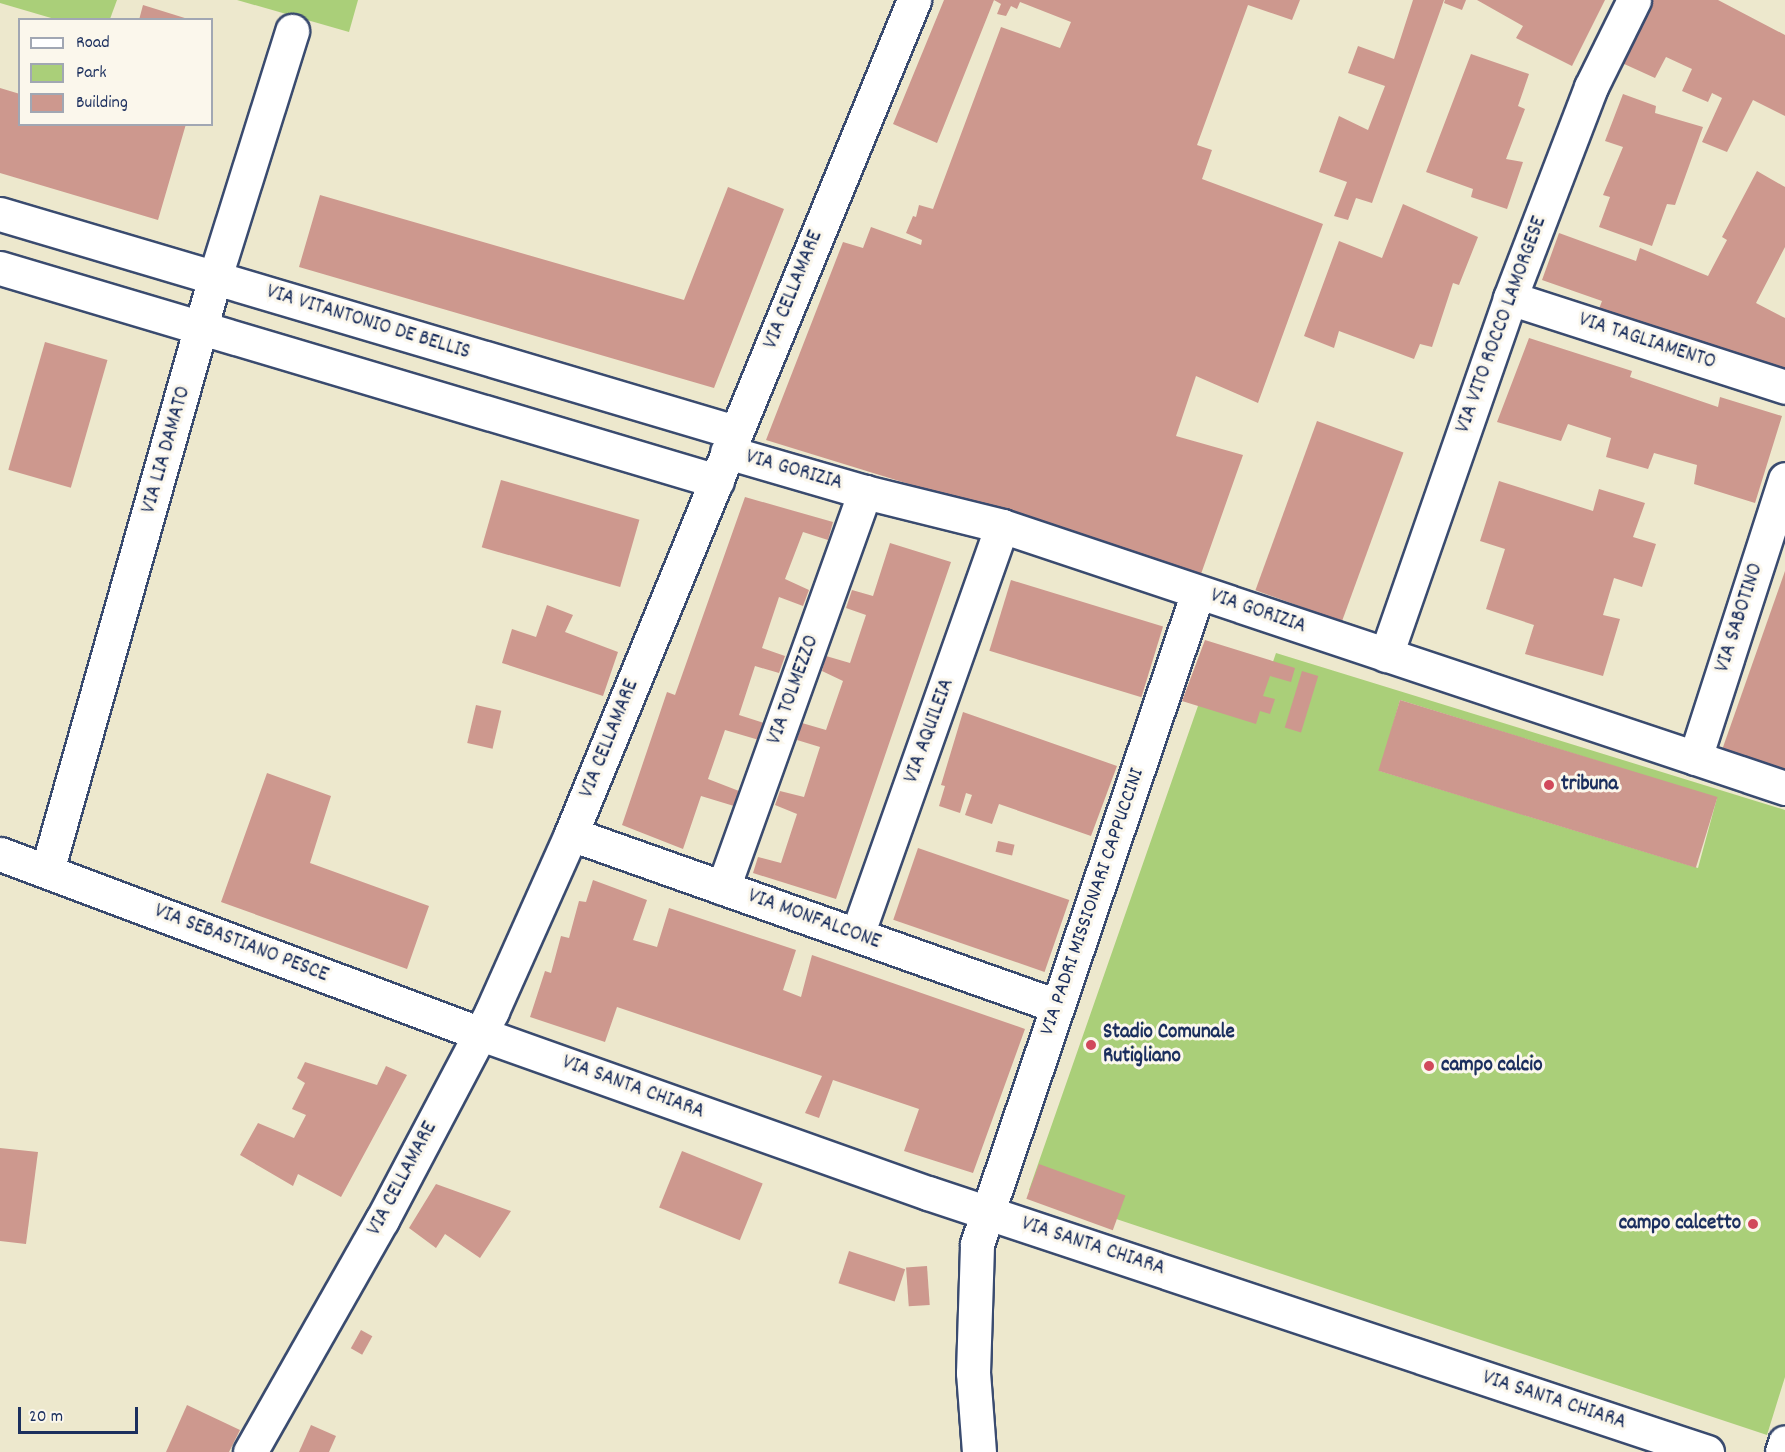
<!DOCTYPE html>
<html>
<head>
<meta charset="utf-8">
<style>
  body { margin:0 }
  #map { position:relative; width:1785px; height:1452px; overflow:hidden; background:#ede8cd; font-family:Dekko,sans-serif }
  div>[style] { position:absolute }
  .green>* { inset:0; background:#aacf79 }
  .building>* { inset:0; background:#cd988e; transform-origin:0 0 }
  .roads { filter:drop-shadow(2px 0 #3a4b6f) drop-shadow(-2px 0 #3a4b6f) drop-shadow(0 2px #3a4b6f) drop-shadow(0 -2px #3a4b6f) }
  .minor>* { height:33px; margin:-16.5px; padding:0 16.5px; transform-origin:16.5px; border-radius:16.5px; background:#fff }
  .dots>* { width:16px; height:16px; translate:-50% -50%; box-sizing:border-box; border:3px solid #fbf7ec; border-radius:50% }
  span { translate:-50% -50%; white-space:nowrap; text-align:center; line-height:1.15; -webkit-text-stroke:6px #fbf7ec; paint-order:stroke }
  .street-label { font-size:21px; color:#1b2f5e }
  .poi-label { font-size:21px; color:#1b2f5e; font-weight:700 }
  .left { translate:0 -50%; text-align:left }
  .right { translate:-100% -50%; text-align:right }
  .legend { position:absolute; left:18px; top:18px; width:195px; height:108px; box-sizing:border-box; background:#fbf7ec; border:2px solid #a1a7b3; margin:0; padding:8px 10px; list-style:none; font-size:18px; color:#1b2f5e }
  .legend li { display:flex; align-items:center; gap:12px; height:30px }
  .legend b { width:30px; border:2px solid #a1a7b3 }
  .scale { position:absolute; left:18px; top:1407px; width:120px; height:27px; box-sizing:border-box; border:3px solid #1b2f5e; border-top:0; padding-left:8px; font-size:18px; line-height:21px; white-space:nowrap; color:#1b2f5e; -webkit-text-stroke:4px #fbf7ec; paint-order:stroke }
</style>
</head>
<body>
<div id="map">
  <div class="green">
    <i style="clip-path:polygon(0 0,117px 0,110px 19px,58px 20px,0 3px)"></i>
    <i style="clip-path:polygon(237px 0,358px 0,349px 32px)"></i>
    <i style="clip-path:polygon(evenodd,1276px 653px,1785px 810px,1785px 1377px,1767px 1435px,1029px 1190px,1199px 703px,1253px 720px,1276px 653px,1400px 700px,1717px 798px,1698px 868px,1380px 771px,1400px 700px)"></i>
  </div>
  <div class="building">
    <i style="clip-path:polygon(944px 0,1300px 0,1292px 20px,1248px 5px,1197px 145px,1212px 150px,1202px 179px,1323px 224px,1258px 403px,1196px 376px,1176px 436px,1243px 455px,1201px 574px,766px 440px,843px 242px,863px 248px,871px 227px,921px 245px,922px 240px,906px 233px,913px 216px,916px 217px,919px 205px,933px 209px,1001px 27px,1060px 48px,1071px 22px,1020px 2px,1017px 9px,1011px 6px,1006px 16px,997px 14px,1001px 4px,994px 0,937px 143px,893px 124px)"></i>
    <i style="clip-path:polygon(1413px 0,1444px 0,1372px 203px,1356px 198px,1348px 220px,1334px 216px,1347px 182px,1319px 172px,1339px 116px,1368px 130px,1385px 86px,1348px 73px,1358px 46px,1394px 59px)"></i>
    <i style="clip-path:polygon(1445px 0,1466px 0,1462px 10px,1444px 3px)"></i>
    <i style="clip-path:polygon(1477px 0,1605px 0,1572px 66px,1516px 38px,1523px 26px)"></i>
    <i style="clip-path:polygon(1653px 0,1718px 0,1785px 35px,1785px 116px,1753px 100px,1727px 152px,1702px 142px,1722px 98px,1712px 93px,1708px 102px,1682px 91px,1692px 69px,1666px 57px,1655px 78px,1622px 63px)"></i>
    <i style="clip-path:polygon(143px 5px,188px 19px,188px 20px,139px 20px)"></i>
    <i style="clip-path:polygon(1471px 54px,1529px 74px,1518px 106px,1525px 109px,1506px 159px,1523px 162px,1507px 209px,1471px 197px,1473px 189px,1426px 172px)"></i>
    <i style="clip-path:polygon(0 88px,20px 94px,20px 124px,186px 124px,158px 220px,0 173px)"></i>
    <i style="clip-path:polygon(1623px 94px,1656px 106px,1655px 113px,1703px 127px,1675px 205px,1667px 204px,1652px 246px,1599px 227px,1610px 197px,1603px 195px,1623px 147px,1605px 141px)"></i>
    <i style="clip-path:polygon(1757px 171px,1785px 187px,1785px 247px,1756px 303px,1785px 318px,1785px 370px,1599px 309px,1602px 301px,1542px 280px,1559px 233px,1636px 261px,1640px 248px,1708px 276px,1727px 240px,1722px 237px)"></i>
    <i style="clip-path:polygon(728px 187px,784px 209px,714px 388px,299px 267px,320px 195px,684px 300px)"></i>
    <i style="clip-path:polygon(1403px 204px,1478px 237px,1459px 285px,1453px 283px,1432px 347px,1420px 344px,1414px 359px,1339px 331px,1334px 348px,1304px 336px,1339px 241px,1382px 258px)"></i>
    <i style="clip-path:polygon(1529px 338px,1632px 371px,1630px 377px,1718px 407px,1720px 397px,1782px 416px,1755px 503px,1694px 484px,1697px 465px,1654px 453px,1648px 469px,1606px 457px,1611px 438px,1568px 424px,1561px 441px,1497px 422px)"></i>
    <i style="left:45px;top:342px;width:65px;height:133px;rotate:16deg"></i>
    <i style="left:1317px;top:421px;width:92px;height:180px;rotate:20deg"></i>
    <i style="left:501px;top:480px;width:144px;height:70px;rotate:16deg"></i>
    <i style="clip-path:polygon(1499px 481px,1593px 511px,1599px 489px,1645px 503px,1633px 537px,1656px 544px,1642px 587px,1614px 578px,1603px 615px,1620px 619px,1603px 676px,1525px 654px,1534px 625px,1486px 609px,1505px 549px,1480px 541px)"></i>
    <i style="clip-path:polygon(745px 497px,833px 522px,828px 540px,803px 532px,785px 579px,809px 590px,803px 606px,779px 597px,762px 648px,785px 656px,779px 673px,755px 666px,739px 715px,764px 723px,759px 740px,725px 730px,708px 779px,739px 791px,734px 806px,701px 796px,683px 849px,622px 825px,667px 692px,675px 695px)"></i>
    <i style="clip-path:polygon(890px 543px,951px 562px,836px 899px,753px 873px,758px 857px,781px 863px,797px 814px,775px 805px,780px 791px,804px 797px,820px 747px,797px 740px,802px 723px,826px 730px,843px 681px,822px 671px,826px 656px,850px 663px,866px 615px,846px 608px,852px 590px,873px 596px)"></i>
    <i style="clip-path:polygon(1785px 571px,1785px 769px,1722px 750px)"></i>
    <i style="left:1011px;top:580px;width:159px;height:74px;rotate:17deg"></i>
    <i style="clip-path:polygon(547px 605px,573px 615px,565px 632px,618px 652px,603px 696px,502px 663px,512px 629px,536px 637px)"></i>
    <i style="clip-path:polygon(1205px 640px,1295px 668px,1291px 682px,1270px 676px,1263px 696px,1275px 699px,1270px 714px,1260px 711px,1256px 724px,1182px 701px)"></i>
    <i style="left:1302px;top:671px;width:17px;height:59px;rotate:17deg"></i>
    <i style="left:1400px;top:700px;width:332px;height:74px;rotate:17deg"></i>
    <i style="left:476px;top:705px;width:26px;height:39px;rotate:13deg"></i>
    <i style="clip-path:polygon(963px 712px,1117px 766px,1091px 836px,999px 804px,992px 824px,965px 815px,972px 795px,966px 793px,960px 813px,939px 806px,945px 786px,941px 785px)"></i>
    <i style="clip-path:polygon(267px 773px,331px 796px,310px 863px,429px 906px,407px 969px,221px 902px)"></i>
    <i style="left:998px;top:841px;width:17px;height:11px;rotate:13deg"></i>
    <i style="left:918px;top:848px;width:160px;height:76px;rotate:19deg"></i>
    <i style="clip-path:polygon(593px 880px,647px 900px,633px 940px,657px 947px,669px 908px,796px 950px,783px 990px,801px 997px,812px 955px,1025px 1029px,973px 1173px,904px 1151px,919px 1109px,833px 1080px,819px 1118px,805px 1113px,822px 1076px,617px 1007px,605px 1042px,530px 1017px,545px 971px,551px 973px,561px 936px,569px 938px,579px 901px,586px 902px)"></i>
    <i style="clip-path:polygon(305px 1062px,377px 1085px,386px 1066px,407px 1075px,341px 1197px,298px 1174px,293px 1186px,240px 1155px,258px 1123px,294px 1138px,306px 1115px,292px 1109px,305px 1083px,297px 1078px)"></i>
    <i style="clip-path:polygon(0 1148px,38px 1152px,26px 1244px,0 1241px)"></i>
    <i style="left:682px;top:1151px;width:87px;height:61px;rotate:22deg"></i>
    <i style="left:1039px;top:1164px;width:92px;height:37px;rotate:20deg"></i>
    <i style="clip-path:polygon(436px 1184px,511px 1211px,480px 1258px,445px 1234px,436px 1248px,409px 1228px)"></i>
    <i style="left:849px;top:1251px;width:59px;height:34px;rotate:18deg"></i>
    <i style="left:927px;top:1266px;width:39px;height:21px;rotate:86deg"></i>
    <i style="left:361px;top:1330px;width:13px;height:21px;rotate:29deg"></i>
    <i style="clip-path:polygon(187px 1405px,240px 1430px,229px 1452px,166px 1452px)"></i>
    <i style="clip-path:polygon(311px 1425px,336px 1436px,329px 1452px,299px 1452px)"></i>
  </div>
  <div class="roads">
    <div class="minor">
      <i style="left:0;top:214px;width:767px;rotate:16.52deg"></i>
      <i style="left:0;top:268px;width:748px;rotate:16.55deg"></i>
      <i style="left:1510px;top:298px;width:289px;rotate:17.9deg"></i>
      <i style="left:727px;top:452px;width:144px;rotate:16.2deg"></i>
      <i style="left:865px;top:492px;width:141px;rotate:13.9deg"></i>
      <i style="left:1002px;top:526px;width:826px;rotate:18.5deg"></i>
      <i style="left:1386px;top:655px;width:378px;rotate:-70.8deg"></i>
      <i style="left:1510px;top:298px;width:226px;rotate:-69deg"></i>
      <i style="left:1591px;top:87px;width:97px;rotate:-63.7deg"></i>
      <i style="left:1695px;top:758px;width:293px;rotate:-72.1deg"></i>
      <i style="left:571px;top:834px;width:516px;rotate:19.49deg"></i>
      <i style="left:0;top:854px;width:514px;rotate:20.52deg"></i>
      <i style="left:481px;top:1034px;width:474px;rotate:19.6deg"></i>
      <i style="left:928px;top:1193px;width:821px;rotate:18.39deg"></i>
      <i style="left:47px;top:871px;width:617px;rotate:-74.21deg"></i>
      <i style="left:215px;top:277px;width:258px;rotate:-72.6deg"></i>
      <i style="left:723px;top:888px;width:421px;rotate:-70.3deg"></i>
      <i style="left:857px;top:935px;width:434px;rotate:-70.5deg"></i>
      <i style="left:250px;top:1452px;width:267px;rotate:-60.4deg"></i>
      <i style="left:382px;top:1220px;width:236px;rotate:-62.2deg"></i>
      <i style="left:492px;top:1011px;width:194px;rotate:-65.9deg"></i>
      <i style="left:571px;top:834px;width:902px;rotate:-67.64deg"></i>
      <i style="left:979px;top:1452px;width:79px;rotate:-94.3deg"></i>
      <i style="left:973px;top:1373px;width:129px;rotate:-88.2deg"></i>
      <i style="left:977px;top:1244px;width:688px;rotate:-71.28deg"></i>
      <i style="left:1782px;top:1452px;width:10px;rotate:-73deg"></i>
    </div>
  </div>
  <div class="dots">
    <i style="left:1549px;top:785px;background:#d1495b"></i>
    <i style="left:1091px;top:1045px;background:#d1495b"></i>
    <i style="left:1429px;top:1066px;background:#d1495b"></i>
    <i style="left:1753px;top:1224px;background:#d1495b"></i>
  </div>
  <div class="street-label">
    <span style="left:794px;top:290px;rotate:-68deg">VIA CELLAMARE</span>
    <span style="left:368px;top:323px;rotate:17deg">VIA VITANTONIO DE BELLIS</span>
    <span style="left:1502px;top:325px;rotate:-70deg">VIA VITO ROCCO LAMORGESE</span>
    <span style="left:1647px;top:342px;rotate:18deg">VIA TAGLIAMENTO</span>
    <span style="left:167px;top:450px;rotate:-74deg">VIA LIA DAMATO</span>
    <span style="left:794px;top:471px;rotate:16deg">VIA GORIZIA</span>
    <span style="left:1258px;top:612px;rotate:19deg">VIA GORIZIA</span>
    <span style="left:1740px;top:618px;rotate:-72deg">VIA SABOTINO</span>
    <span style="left:794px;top:690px;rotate:-70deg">VIA TOLMEZZO</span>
    <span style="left:930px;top:731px;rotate:-70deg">VIA AQUILEIA</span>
    <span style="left:610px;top:739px;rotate:-68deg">VIA CELLAMARE</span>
    <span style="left:1093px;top:902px;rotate:-71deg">VIA PADRI MISSIONARI CAPPUCCINI</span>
    <span style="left:814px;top:920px;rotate:20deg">VIA MONFALCONE</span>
    <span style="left:241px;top:944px;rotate:21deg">VIA SEBASTIANO PESCE</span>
    <span style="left:633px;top:1088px;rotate:20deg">VIA SANTA CHIARA</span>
    <span style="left:403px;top:1179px;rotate:-62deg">VIA CELLAMARE</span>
    <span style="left:1093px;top:1247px;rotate:18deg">VIA SANTA CHIARA</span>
    <span style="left:1554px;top:1401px;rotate:18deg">VIA SANTA CHIARA</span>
  </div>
  <div class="poi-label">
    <span class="left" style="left:1561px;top:785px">tribuna</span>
    <span class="left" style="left:1103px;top:1045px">Stadio Comunale<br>Rutigliano</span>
    <span class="left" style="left:1441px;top:1066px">campo calcio</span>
    <span class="right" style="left:1741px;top:1224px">campo calcetto</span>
  </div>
  <ul class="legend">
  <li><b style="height:8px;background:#fff"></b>Road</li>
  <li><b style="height:16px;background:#aacf79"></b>Park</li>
  <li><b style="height:16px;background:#cd988e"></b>Building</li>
  </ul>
  <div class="scale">20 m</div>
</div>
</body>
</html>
